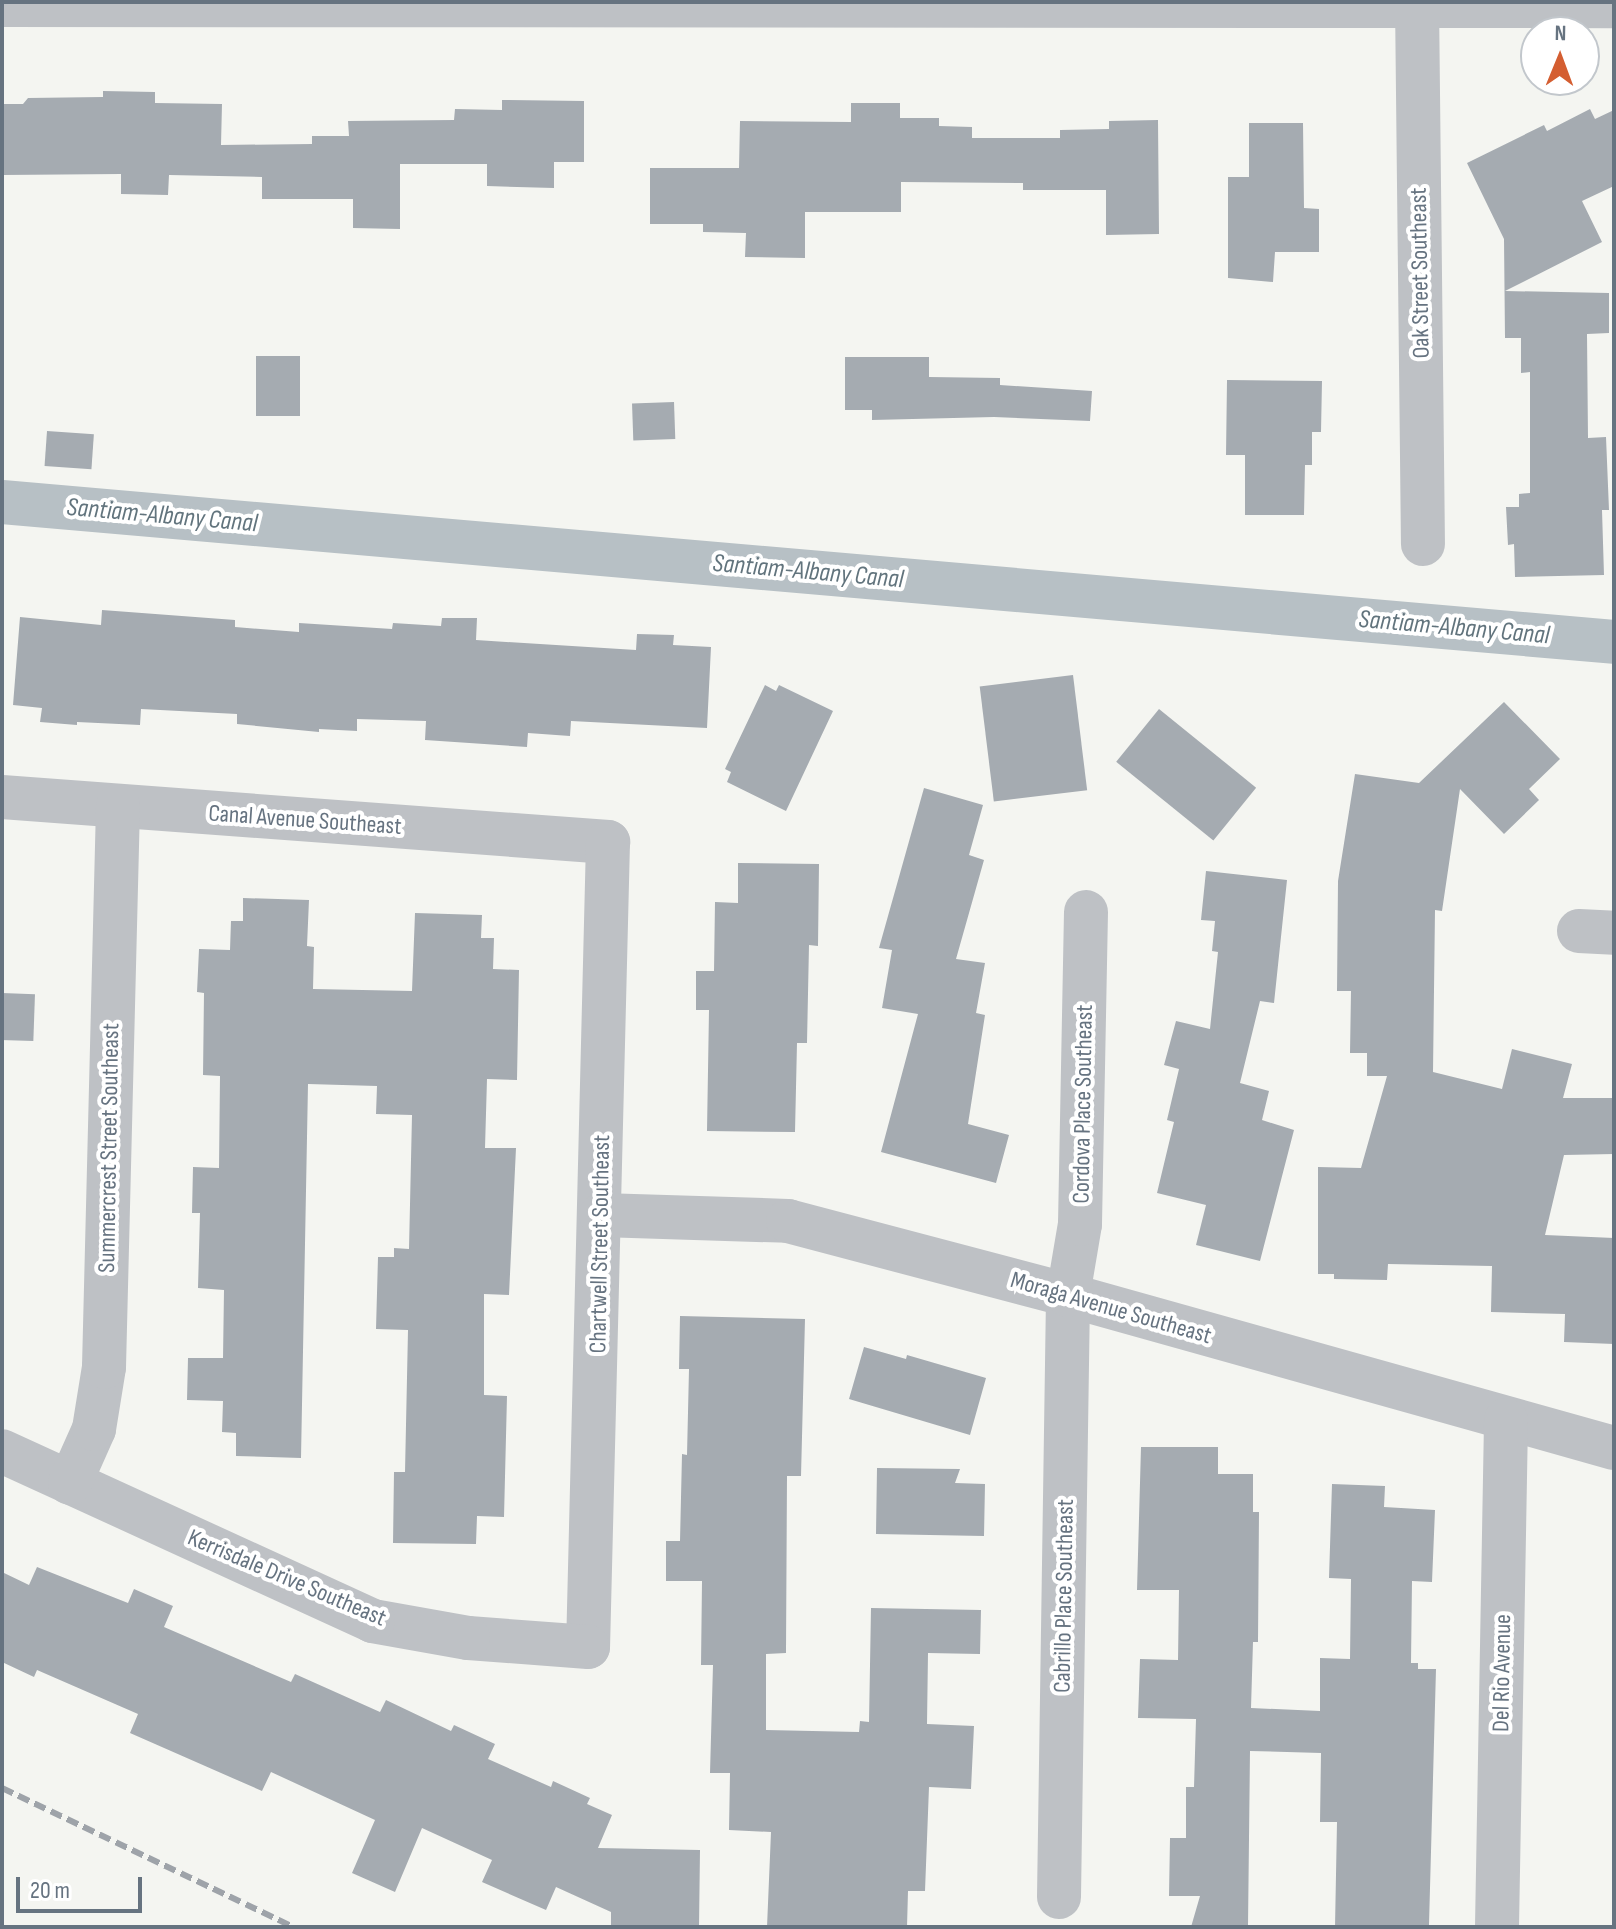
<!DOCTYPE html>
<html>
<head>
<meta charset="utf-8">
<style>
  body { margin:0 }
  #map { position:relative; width:1616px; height:1929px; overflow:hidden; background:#f4f5f1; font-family:"Sofia Sans Condensed",sans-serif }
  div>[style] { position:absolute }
  .canal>* { height:44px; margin:-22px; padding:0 22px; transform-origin:22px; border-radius:22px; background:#b7c0c5 }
  .building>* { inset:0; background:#a5abb1; transform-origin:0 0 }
  .minor>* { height:44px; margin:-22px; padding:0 22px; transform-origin:22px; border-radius:22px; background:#bec1c5 }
  .rail>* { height:6px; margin-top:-3px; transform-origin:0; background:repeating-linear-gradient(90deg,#9ea3a9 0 12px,transparent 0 18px) }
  span { translate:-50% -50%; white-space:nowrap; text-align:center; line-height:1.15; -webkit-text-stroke:8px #fff; paint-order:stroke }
  .street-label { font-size:24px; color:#667380 }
  .water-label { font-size:26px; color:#62747d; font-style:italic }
  .frame { position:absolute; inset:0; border:4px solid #667380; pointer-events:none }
  .north { position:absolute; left:1520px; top:16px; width:80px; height:80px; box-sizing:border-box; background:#fff; border:2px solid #c2c7cc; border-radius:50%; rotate:1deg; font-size:22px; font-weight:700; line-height:32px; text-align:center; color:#667380 }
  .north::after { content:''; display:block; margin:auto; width:28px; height:36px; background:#d45e31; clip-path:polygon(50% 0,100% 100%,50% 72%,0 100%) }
  .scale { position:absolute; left:16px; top:1877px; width:126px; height:36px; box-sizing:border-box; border:4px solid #667380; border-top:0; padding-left:10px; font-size:24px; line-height:28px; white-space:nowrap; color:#667380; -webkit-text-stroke:6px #fff; paint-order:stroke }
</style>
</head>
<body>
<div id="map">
  <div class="canal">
    <i style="left:2px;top:502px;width:1618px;rotate:4.96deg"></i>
  </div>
  <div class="building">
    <i style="clip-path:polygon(103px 91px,155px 92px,155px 103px,222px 104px,221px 145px,312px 144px,312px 136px,349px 136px,348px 121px,454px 120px,455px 109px,502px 110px,502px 100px,584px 101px,584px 162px,554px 162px,554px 188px,487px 186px,487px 164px,400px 164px,400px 229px,353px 228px,353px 199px,262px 199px,262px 177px,169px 175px,168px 195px,121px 194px,121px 174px,2px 175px,2px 104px,23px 104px,28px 98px,103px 97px)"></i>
    <i style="clip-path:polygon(851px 103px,900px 103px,900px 118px,939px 118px,939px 126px,972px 127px,972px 138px,1060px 138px,1060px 130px,1109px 129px,1109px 121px,1158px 120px,1159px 234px,1106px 235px,1106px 190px,1023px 190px,1023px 183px,901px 182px,901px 212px,805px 212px,805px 258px,745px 257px,746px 233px,703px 232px,703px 224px,650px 224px,650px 168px,739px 168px,740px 121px,851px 122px)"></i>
    <i style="clip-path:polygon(1590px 109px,1595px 119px,1614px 110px,1614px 186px,1582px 201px,1602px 242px,1505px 291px,1609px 293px,1609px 333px,1587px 334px,1588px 438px,1606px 437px,1609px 510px,1602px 510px,1604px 575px,1515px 577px,1514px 544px,1508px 545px,1506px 507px,1519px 507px,1519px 494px,1530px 493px,1530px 372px,1521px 373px,1521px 338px,1505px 338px,1504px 239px,1467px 163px,1544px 125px,1547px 131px)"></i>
    <i style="clip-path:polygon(1249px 123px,1303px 123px,1304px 208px,1319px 209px,1319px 252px,1275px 252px,1273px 282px,1228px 278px,1228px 177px,1249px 177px)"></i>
    <i style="left:256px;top:356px;width:44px;height:60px"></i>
    <i style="clip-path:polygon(845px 357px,929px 357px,929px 377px,1000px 378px,1000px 385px,1092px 391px,1090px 421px,994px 417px,872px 420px,872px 410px,845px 410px)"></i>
    <i style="clip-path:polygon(1227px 380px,1322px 381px,1321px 432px,1312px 432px,1312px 465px,1305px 465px,1304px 515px,1245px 515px,1245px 455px,1226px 455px)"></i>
    <i style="left:674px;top:402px;width:37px;height:42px;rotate:88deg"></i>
    <i style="left:47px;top:431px;width:47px;height:35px;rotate:4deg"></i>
    <i style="clip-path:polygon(102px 610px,235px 620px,235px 627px,299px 632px,299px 623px,392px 629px,393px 623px,441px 626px,442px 618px,477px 618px,476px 640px,636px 650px,637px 634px,674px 635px,673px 645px,711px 647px,707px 728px,571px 721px,570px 736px,528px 733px,527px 747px,425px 740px,426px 721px,357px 719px,357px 731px,319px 729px,319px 732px,237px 724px,237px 714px,141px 709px,140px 725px,77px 722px,77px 725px,40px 722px,42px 708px,13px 705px,20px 617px,101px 625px)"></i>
    <i style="left:1073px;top:675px;width:116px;height:94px;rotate:83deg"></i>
    <i style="clip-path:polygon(765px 685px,776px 691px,779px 685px,833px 711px,786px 811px,727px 782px,731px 772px,725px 769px)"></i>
    <i style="clip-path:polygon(1504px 702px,1560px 759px,1529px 789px,1539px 800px,1504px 834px,1460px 789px,1442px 911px,1435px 910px,1433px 1072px,1502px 1089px,1512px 1049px,1572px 1064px,1563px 1098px,1614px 1098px,1614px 1154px,1564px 1155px,1545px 1235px,1614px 1238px,1614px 1344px,1564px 1342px,1565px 1314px,1491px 1312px,1492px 1266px,1388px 1264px,1387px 1280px,1334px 1279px,1334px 1274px,1318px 1274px,1318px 1167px,1361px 1168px,1387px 1076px,1367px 1076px,1367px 1053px,1350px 1053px,1351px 991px,1337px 991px,1338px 881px,1355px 774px,1419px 783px)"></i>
    <i style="left:1159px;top:709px;width:125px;height:68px;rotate:39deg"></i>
    <i style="clip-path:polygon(924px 788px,983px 805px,969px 855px,984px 860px,956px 959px,985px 963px,976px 1013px,985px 1015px,968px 1124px,1009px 1135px,996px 1183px,881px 1152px,918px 1014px,882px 1008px,892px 950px,879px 948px)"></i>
    <i style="clip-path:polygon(738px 863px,819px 864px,818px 946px,809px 945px,807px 1043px,797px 1043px,795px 1132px,707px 1131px,709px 1010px,696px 1010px,696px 971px,714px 971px,715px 902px,738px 903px)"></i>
    <i style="clip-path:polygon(1206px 871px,1287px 880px,1274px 1003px,1260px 1001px,1240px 1083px,1269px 1091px,1262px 1120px,1294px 1130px,1260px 1261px,1196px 1245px,1206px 1205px,1157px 1193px,1174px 1122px,1167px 1120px,1179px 1069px,1164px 1065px,1176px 1021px,1210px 1029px,1218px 952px,1212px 951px,1215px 921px,1201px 920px)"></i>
    <i style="clip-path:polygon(243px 898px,309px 900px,307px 946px,314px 947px,313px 989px,412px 991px,415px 913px,482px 915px,481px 938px,494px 938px,493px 969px,519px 970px,517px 1080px,487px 1079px,485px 1148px,516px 1148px,509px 1295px,484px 1294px,484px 1395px,507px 1396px,504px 1517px,477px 1516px,476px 1544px,393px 1543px,394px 1472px,405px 1472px,408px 1330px,376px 1329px,378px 1257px,394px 1257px,394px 1248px,409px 1249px,412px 1115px,376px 1114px,377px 1086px,308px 1084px,301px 1458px,236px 1456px,236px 1433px,222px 1432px,223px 1401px,187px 1400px,188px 1358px,223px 1358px,224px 1290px,198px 1288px,200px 1213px,192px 1213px,193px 1167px,219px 1168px,220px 1076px,203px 1075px,204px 993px,197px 992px,199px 949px,230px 950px,231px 921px,243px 921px)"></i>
    <i style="left:2px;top:993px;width:33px;height:47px;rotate:2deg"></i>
    <i style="clip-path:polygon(680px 1316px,805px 1319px,801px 1476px,787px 1476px,786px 1653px,766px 1654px,766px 1730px,859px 1732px,860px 1721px,869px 1722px,871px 1608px,981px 1610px,980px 1654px,928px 1653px,927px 1724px,974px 1726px,971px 1789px,929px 1787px,925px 1891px,908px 1891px,907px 1927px,767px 1927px,771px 1832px,729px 1830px,730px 1773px,710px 1773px,713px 1665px,701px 1665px,702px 1581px,666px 1581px,666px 1541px,680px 1541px,682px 1454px,687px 1455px,689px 1369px,679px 1369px)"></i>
    <i style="clip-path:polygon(864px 1347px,906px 1359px,907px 1355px,986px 1378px,970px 1435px,849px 1399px)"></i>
    <i style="clip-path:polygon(1141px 1447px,1218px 1447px,1218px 1474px,1253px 1474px,1253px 1512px,1259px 1512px,1258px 1642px,1253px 1642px,1251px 1708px,1320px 1711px,1320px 1658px,1350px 1659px,1351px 1579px,1329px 1578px,1332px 1484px,1385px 1486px,1384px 1507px,1435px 1510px,1432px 1582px,1412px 1581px,1411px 1663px,1418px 1663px,1418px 1669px,1436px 1669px,1429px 1925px,1335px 1927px,1337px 1822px,1320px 1822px,1321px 1753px,1250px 1751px,1248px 1927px,1191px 1927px,1200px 1896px,1169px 1896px,1170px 1838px,1186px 1838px,1186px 1787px,1194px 1787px,1196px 1719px,1138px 1718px,1140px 1659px,1178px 1660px,1179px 1590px,1137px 1590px)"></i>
    <i style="clip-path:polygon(877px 1468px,960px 1469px,955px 1483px,985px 1484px,984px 1536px,876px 1534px)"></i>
    <i style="clip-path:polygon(37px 1567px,128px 1603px,134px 1589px,173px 1606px,164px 1627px,291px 1682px,295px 1674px,380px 1712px,386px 1700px,451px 1731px,454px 1725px,495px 1744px,488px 1759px,551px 1787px,553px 1781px,590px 1798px,587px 1804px,612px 1815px,598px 1848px,700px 1850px,699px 1927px,611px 1927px,611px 1912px,556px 1887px,546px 1910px,482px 1882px,492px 1860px,422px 1828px,395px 1892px,352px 1873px,375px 1820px,271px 1772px,262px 1791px,130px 1733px,138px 1714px,37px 1670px,34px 1677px,2px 1662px,2px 1572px,29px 1585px)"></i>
  </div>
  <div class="minor">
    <i style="left:1417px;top:2px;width:542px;rotate:89.37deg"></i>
    <i style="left:2px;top:5px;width:1612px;rotate:0.04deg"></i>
    <i style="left:2px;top:797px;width:608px;rotate:4.25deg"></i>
    <i style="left:608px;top:842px;width:805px;rotate:91.42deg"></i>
    <i style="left:588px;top:1647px;width:120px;rotate:-175.7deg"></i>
    <i style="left:468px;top:1638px;width:97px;rotate:-169.9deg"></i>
    <i style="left:373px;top:1621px;width:408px;rotate:-155.4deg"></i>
    <i style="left:1579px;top:931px;width:35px;rotate:3deg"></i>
    <i style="left:601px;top:1215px;width:187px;rotate:1.8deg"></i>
    <i style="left:788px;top:1221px;width:290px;rotate:14.8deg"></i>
    <i style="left:1068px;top:1295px;width:567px;rotate:15.65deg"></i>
    <i style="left:70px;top:1483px;width:59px;rotate:-66deg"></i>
    <i style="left:94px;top:1429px;width:63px;rotate:-80.8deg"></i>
    <i style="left:104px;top:1367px;width:561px;rotate:-88.57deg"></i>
    <i style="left:1059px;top:1897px;width:602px;rotate:-89.14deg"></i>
    <i style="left:1068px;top:1295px;width:72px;rotate:-80.4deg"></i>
    <i style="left:1080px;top:1224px;width:312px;rotate:-88.9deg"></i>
    <i style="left:1497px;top:1927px;width:507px;rotate:-88.98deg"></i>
  </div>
  <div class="rail">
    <i style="left:2px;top:1788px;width:322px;rotate:25.5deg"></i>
  </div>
  <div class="street-label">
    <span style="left:1420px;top:273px;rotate:-91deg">Oak Street Southeast</span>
    <span style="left:305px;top:820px;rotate:4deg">Canal Avenue Southeast</span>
    <span style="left:1083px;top:1104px;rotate:-89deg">Cordova Place Southeast</span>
    <span style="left:109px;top:1148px;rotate:-89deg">Summercrest Street Southeast</span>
    <span style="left:600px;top:1244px;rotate:-89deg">Chartwell Street Southeast</span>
    <span style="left:1111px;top:1308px;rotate:16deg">Moraga Avenue Southeast</span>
    <span style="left:287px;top:1578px;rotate:23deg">Kerrisdale Drive Southeast</span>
    <span style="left:1064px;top:1596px;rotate:-89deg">Cabrillo Place Southeast</span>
    <span style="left:1502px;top:1673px;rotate:-89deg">Del Rio Avenue</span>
  </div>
  <div class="water-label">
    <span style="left:162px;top:516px;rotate:5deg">Santiam-Albany Canal</span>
    <span style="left:808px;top:572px;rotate:5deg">Santiam-Albany Canal</span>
    <span style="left:1454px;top:628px;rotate:5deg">Santiam-Albany Canal</span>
  </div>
  <div class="frame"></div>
  <div class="north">N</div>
  <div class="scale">20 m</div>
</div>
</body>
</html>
